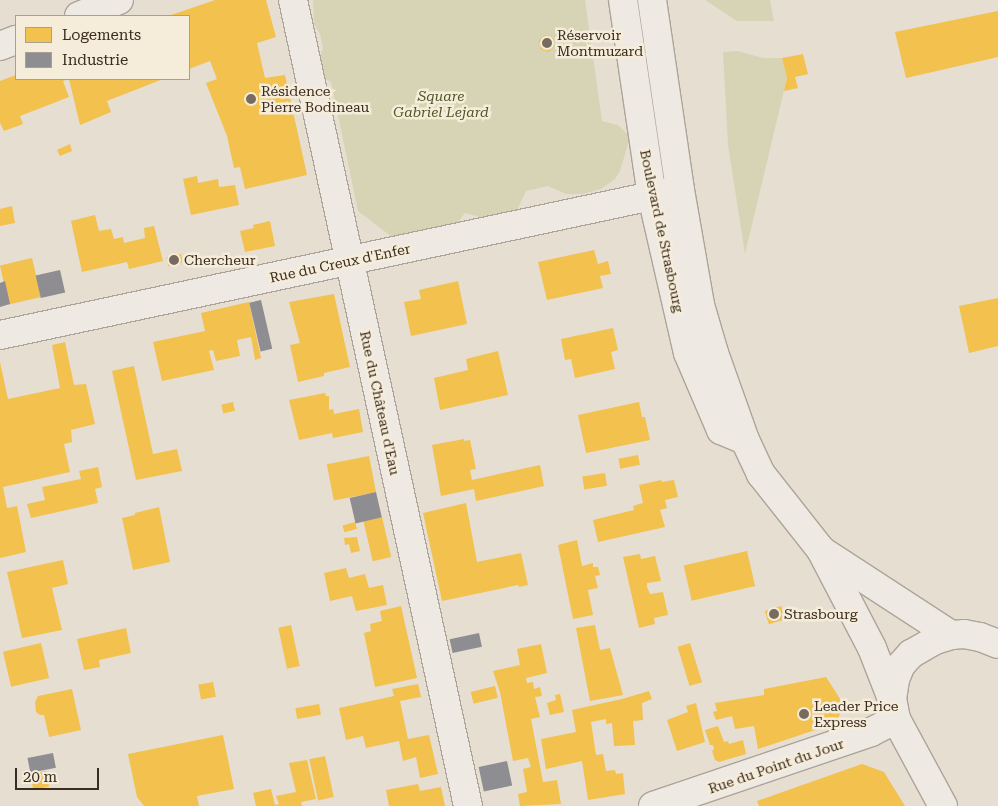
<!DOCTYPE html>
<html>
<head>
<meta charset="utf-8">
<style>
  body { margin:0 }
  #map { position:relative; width:998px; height:806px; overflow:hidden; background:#e6ded1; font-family:"Roboto Serif",serif }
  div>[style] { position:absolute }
  .green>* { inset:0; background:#d6d4b4 }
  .homes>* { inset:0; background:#f2c14e; transform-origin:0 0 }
  .industry>* { inset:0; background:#8d8d92; transform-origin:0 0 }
  .roads { filter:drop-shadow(1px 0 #aca499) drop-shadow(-1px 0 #aca499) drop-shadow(0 1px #aca499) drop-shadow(0 -1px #aca499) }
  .minor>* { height:28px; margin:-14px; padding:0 14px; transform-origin:14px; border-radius:14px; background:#eeeae3 }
  .dots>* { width:14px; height:14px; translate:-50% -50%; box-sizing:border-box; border:2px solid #f5ecd9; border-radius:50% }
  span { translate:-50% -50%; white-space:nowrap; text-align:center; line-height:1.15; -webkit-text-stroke:5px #f5ecd9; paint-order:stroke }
  .poi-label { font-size:14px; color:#3b2c21 }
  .left { translate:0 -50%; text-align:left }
  .park-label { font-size:14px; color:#4d5728; font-style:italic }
  .street-label { font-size:14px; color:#3b2c21 }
  .legend { position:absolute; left:15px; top:15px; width:175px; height:65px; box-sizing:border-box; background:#f5ecd9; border:1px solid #ab9f8f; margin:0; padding:6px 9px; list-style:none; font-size:15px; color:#3b2c21 }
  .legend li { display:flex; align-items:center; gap:10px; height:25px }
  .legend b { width:25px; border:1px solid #ab9f8f }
  .scale { position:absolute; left:15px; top:768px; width:84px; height:22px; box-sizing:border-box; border:2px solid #3b2c21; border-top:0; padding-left:6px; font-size:15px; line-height:18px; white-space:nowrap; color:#3b2c21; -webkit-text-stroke:4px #f5ecd9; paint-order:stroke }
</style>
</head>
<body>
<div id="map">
  <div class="green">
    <i style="clip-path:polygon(313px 0,585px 0,602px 121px,618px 125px,630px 137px,620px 171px,615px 179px,601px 189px,583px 194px,566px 194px,548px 186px,526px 191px,517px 210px,506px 216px,480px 217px,465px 213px,454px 227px,410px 242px,392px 237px,358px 211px,331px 82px,319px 75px,319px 59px,323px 48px,320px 34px,314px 24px)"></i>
    <i style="clip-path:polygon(705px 0,770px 0,774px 21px,737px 21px)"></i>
    <i style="clip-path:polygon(738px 51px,763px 58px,782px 58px,787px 78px,745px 254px,728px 145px,723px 52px)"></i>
  </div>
  <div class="homes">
    <i style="clip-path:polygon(215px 0,266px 0,276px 37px,257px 43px,265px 78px,285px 75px,307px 175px,245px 189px,240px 167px,234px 168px,227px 136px,206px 83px,217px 79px,210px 61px,189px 69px,189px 16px,168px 16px)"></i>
    <i style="clip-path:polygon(998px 11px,998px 57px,906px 78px,895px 32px)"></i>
    <i style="clip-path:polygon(545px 35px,553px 38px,554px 46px,549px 52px,541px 49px,539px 40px)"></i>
    <i style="clip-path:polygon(803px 54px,808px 74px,795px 77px,798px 88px,784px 91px,787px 78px,782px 58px)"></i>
    <i style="clip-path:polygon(16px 75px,16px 79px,163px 79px,107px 101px,111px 112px,80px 125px,69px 79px,63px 81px,69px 97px,20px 116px,23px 124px,4px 131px,0 123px,0 81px)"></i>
    <i style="clip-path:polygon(70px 144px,72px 151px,60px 156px,57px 150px)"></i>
    <i style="clip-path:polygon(197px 176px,198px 183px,218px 179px,219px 187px,235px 185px,239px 205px,191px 215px,183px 179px)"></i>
    <i style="clip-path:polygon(12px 206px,15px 223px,0 226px,0 209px)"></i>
    <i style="clip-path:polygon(95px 215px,99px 231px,111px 229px,114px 239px,123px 237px,124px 243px,145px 238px,144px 228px,154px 226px,163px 261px,129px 269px,127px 262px,82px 272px,71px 221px)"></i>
    <i style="clip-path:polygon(270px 221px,275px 246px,245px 252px,240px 231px,254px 228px,253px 225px)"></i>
    <i style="clip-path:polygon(594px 250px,598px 264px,608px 261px,611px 274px,600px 276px,603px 288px,547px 300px,538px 262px)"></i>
    <i style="left:181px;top:254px;width:9px;height:15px;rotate:77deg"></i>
    <i style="left:32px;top:258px;width:40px;height:33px;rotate:77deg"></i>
    <i style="clip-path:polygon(458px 281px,467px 324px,411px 336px,404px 302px,421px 299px,419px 290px)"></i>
    <i style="clip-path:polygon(334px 294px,350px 367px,324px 373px,324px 376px,298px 382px,290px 345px,300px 343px,289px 302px)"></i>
    <i style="clip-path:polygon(998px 298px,998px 346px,969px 353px,959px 306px)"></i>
    <i style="clip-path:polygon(249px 302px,261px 358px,255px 360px,251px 337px,237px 340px,240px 356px,216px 361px,213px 350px,209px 351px,214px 370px,162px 381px,153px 342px,205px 331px,201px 313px)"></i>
    <i style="clip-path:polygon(613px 328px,618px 350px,611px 352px,615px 369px,575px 378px,571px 359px,565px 360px,561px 339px)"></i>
    <i style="clip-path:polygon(65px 342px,74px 385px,86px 384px,95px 424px,71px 430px,72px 442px,64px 444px,70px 472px,3px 487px,7px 508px,17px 506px,26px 552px,0 558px,0 362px,8px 399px,60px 388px,52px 345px)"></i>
    <i style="clip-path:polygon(498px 351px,508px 395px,440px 410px,434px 378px,468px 370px,466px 359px)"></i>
    <i style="clip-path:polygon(134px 366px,153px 454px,177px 449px,182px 471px,136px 480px,112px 371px)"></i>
    <i style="clip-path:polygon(325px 393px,326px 396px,329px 396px,329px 410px,333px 409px,334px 414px,359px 409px,363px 432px,333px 438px,332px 433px,299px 440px,289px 400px)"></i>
    <i style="left:233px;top:402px;width:9px;height:12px;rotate:77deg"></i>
    <i style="clip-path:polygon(639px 402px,642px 417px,645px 417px,650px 440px,586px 453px,578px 415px)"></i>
    <i style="clip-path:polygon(464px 439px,464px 441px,470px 440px,476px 469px,470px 470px,472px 480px,540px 465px,544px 486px,476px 501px,474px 489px,441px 496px,432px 445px)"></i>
    <i style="left:638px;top:455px;width:10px;height:20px;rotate:79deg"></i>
    <i style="left:369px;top:456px;width:37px;height:43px;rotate:79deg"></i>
    <i style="clip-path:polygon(98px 467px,102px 487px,95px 489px,98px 503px,31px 518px,27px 504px,45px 500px,42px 487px,81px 479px,79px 471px)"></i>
    <i style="left:605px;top:473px;width:13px;height:23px;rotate:81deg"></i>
    <i style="clip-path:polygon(661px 480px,662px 482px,674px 480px,678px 497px,665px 500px,667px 508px,660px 510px,665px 527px,598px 542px,593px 520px,634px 510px,633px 506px,643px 503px,639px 485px)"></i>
    <i style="clip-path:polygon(466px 503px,477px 562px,521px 553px,528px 585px,519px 587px,518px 585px,442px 601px,423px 513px)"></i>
    <i style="clip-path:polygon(159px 507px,170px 562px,133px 570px,122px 518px,135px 515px,135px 513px)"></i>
    <i style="left:382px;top:517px;width:41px;height:19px;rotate:77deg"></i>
    <i style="left:355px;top:522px;width:7px;height:13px;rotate:74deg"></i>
    <i style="clip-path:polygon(357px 537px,360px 551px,351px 553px,349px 544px,345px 545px,344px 538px)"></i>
    <i style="clip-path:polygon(577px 540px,582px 566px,593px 563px,593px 567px,598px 567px,600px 575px,595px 576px,598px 588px,588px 590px,593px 615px,573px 619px,558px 545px)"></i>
    <i style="left:747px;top:551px;width:36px;height:65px;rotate:77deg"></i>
    <i style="clip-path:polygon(640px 554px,641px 559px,655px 556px,661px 581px,647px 583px,647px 587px,650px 594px,663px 592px,668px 615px,654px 618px,655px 624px,639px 628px,623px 557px)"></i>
    <i style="clip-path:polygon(63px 560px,68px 584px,52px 588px,62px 630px,22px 638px,7px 572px)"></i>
    <i style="clip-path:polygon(346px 568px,349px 578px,365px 574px,369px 588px,383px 585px,387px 605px,356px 611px,352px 596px,330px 601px,324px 573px)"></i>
    <i style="clip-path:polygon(401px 606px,417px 678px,375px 687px,364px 633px,371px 631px,370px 624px,382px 621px,380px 611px)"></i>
    <i style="left:781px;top:606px;width:14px;height:17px;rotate:73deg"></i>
    <i style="left:291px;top:625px;width:42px;height:13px;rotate:78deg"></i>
    <i style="clip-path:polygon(595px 625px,600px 650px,610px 648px,623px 695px,590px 701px,576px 628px)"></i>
    <i style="clip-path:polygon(126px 628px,131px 653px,99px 660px,100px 667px,84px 670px,77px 639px)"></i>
    <i style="left:41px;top:643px;width:36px;height:39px;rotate:77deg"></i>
    <i style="left:690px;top:643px;width:41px;height:13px;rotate:73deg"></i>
    <i style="clip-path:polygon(541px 644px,547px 673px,526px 678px,527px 683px,533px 682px,534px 689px,540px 687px,542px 696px,535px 697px,540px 717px,531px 719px,543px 782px,557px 780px,561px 804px,520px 806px,518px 794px,527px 792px,523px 769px,531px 767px,528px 758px,513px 761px,500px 692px,493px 671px,520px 665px,517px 649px)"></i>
    <i style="clip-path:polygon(826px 677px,844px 705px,836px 723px,758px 749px,754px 726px,735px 729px,732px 716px,716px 720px,713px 712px,717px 711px,715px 703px,764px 695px,764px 689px)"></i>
    <i style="left:213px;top:682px;width:15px;height:15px;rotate:79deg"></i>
    <i style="clip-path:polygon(418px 684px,421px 697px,400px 701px,408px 739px,429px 735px,438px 774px,420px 778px,416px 757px,403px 761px,399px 741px,366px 748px,363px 736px,346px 740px,339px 708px,394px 696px,392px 689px)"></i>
    <i style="left:495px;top:686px;width:12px;height:25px;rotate:76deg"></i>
    <i style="clip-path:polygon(72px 689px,81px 730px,49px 737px,44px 715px,40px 715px,36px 712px,35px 702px,38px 696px)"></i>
    <i style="clip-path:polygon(649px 691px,652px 699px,642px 703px,643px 720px,633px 721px,635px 745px,614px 746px,612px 723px,606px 724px,606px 719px,591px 722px,596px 755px,603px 754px,606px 771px,615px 770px,616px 774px,623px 773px,625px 794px,588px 800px,582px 761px,546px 769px,541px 739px,576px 732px,572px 710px,622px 699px)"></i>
    <i style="clip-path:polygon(560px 694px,564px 712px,550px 715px,547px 703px,556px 700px,555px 695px)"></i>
    <i style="clip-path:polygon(696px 703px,705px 742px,677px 751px,667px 720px,688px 712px,686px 706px)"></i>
    <i style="left:319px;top:704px;width:11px;height:24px;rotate:80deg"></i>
    <i style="clip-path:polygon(718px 726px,724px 742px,728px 741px,729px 744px,743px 740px,746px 754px,719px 762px,715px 760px,712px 751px,714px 749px,713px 745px,710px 745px,705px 730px)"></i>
    <i style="clip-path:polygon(223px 735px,234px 789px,197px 796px,199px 806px,144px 806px,137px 797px,128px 754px)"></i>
    <i style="left:325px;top:756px;width:42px;height:16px;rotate:78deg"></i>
    <i style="clip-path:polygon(307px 760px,316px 799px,301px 802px,302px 806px,256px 806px,253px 793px,271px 789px,275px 805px,279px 804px,276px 796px,296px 792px,289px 763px)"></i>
    <i style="clip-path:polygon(862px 764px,884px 772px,905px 806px,759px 806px,757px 801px)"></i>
    <i style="left:46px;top:771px;width:16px;height:16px;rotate:79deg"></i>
    <i style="clip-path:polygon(418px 784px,420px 791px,441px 787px,445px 806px,389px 806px,386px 790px)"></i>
  </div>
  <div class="industry">
    <i style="left:60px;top:270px;width:23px;height:25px;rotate:77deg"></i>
    <i style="clip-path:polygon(5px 281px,10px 304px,0 307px,0 283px)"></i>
    <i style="left:261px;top:300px;width:50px;height:12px;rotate:77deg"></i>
    <i style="left:376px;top:492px;width:26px;height:27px;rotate:77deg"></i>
    <i style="left:479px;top:633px;width:14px;height:30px;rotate:78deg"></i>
    <i style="left:53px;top:753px;width:15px;height:26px;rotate:79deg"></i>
    <i style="left:507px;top:761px;width:25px;height:29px;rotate:78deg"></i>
  </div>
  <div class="roads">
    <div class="minor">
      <i style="left:293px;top:0;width:825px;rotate:77.75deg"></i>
      <i style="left:623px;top:0;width:198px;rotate:81.6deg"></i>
      <i style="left:652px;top:196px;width:161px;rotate:77.1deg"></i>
      <i style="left:688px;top:353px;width:84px;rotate:66.8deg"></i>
      <i style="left:721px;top:430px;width:26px;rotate:23deg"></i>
      <i style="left:652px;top:0;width:192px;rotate:81.6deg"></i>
      <i style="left:680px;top:190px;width:117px;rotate:80.1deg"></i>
      <i style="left:700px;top:305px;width:50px;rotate:73.7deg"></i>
      <i style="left:714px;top:353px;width:92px;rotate:70.4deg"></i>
      <i style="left:745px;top:440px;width:38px;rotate:65deg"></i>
      <i style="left:761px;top:474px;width:97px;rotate:51.7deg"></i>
      <i style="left:821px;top:550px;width:110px;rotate:62.5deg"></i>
      <i style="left:872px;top:648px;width:55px;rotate:68.6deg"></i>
      <i style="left:79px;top:16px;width:43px;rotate:-21.8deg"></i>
      <i style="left:0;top:46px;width:17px;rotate:-21deg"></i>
      <i style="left:0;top:335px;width:695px;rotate:-12.04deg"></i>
      <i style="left:822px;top:551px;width:154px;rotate:33.1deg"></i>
      <i style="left:653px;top:806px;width:230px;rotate:-18.7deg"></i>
      <i style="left:871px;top:732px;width:28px;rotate:-27deg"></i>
      <i style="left:943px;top:806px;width:99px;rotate:-118.4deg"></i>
      <i style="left:896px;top:719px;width:20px;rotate:-101deg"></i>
      <i style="left:892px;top:699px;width:20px;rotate:-81deg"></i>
      <i style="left:895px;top:679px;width:15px;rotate:-67deg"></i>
      <i style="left:901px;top:665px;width:15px;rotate:-48deg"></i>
      <i style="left:911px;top:654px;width:28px;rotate:-30deg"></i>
      <i style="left:935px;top:640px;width:17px;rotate:-17deg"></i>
      <i style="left:951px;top:635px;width:13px;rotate:-4deg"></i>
      <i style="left:964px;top:634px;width:16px;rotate:11deg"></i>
      <i style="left:980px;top:637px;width:19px;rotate:21deg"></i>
    </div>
  </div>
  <div class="dots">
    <i style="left:547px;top:43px;background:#776a5f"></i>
    <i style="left:251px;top:99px;background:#776a5f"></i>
    <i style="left:174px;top:260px;background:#776a5f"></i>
    <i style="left:774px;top:614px;background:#776a5f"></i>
    <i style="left:804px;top:714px;background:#776a5f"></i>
  </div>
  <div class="poi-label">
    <span class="left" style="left:557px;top:43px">Réservoir<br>Montmuzard</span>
    <span class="left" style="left:261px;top:99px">Résidence<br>Pierre Bodineau</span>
    <span class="left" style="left:184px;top:260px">Chercheur</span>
    <span class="left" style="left:784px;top:614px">Strasbourg</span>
    <span class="left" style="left:814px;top:714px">Leader Price<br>Express</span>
  </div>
  <div class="park-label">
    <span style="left:441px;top:104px">Square<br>Gabriel Lejard</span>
  </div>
  <div class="street-label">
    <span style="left:662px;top:231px;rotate:78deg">Boulevard de Strasbourg</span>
    <span style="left:340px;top:263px;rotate:-12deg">Rue du Creux d'Enfer</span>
    <span style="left:380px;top:403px;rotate:78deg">Rue du Château d'Eau</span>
    <span style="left:776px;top:766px;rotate:-19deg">Rue du Point du Jour</span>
  </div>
  <ul class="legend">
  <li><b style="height:14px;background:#f2c14e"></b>Logements</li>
  <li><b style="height:14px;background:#8d8d92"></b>Industrie</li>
  </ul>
  <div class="scale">20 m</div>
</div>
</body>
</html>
